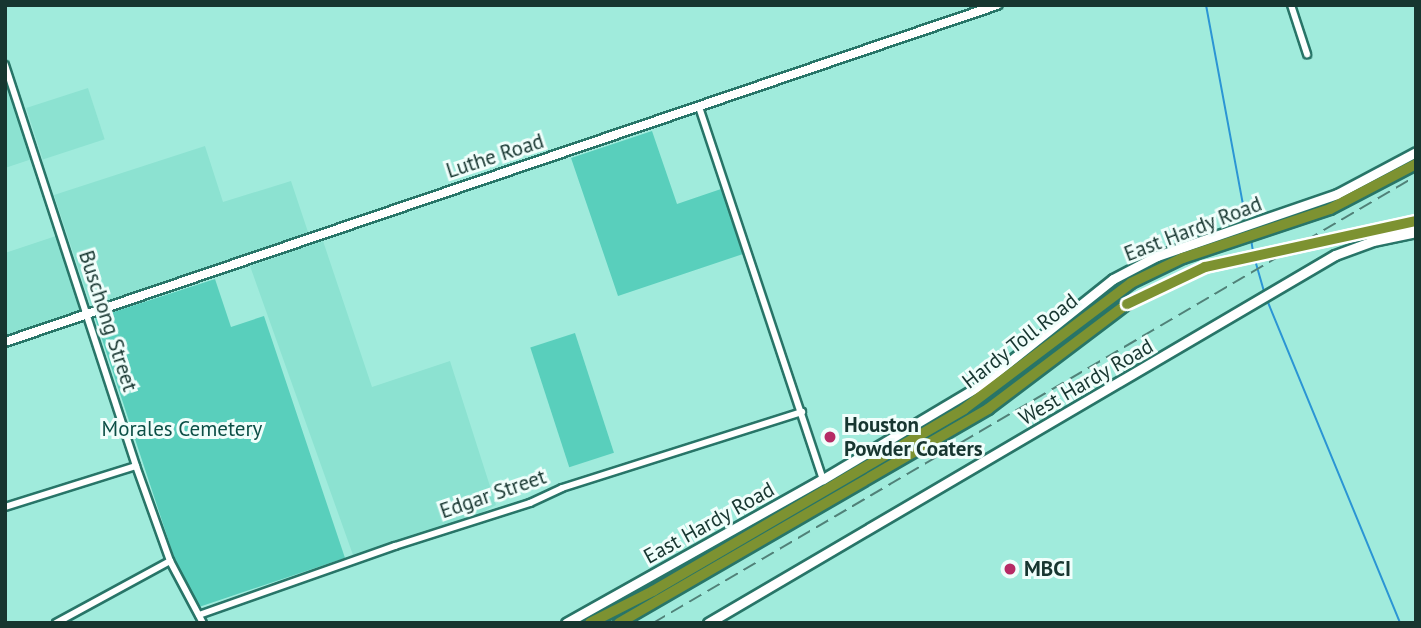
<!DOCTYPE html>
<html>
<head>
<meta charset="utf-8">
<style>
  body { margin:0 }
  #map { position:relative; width:1421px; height:628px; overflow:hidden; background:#a0ebdc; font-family:"PT Sans",sans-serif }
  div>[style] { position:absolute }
  .built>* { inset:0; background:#8ce2d1; transform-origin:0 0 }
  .green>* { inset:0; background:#59cfbc; transform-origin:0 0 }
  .stream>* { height:2px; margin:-1px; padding:0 1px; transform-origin:1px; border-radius:1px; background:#2b95d4 }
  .roads { filter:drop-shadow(2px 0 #287568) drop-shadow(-2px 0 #287568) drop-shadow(0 2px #287568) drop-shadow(0 -2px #287568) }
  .minor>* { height:6px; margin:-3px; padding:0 3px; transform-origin:3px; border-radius:3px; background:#fff }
  .tertiary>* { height:8px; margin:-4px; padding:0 4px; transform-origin:4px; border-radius:4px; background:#fff }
  .secondary>* { height:9px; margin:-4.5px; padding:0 4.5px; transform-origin:4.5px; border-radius:4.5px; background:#fff }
  .motorway>* { height:10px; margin:-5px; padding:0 5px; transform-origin:5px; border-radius:5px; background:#7d9231 }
  .rail>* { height:2px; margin-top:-1px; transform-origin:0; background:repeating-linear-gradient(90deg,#508178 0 14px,transparent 0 21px) }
  .bridges { filter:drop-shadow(2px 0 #fff) drop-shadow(-2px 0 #fff) drop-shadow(0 2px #fff) drop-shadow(0 -2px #fff) }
  .motorway-bridge>* { height:10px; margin:-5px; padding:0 5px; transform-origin:5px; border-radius:5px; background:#7d9231 }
  .dots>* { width:19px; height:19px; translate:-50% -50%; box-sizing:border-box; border:4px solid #f0fefb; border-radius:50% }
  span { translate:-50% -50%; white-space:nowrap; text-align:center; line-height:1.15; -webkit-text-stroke:6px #f0fefb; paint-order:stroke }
  .street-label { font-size:21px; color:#173630 }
  .poi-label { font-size:21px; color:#173630; font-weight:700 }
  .left { translate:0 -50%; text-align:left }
  .park-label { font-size:21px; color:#0c4f46 }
  .frame { position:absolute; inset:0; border:7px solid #173630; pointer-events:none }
</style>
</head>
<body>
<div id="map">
  <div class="built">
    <i style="clip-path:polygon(5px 77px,32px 159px,5px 168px)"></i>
    <i style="left:88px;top:88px;width:54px;height:65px;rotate:72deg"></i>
    <i style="clip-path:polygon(205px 146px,223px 202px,291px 181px,309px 235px,91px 306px,54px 195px)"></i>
    <i style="clip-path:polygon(56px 236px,80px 311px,5px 336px,5px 253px)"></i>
    <i style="clip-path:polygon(323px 241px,372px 387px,450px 361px,496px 505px,479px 514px,353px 555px,250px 266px)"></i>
  </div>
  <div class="green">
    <i style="clip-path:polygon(652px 131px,677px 204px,721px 189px,743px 254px,618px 296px,571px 158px)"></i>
    <i style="clip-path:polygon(215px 279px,231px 327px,264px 316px,345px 558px,199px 607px,175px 560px,95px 318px)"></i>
    <i style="left:575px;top:333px;width:126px;height:47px;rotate:72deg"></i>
  </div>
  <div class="stream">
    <i style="left:1206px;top:5px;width:219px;rotate:79.5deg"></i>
    <i style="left:1251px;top:239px;width:12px;rotate:81deg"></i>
    <i style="left:1255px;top:260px;width:33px;rotate:74deg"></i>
    <i style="left:1267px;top:300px;width:349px;rotate:67.6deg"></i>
  </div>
  <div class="roads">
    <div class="minor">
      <i style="left:1291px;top:5px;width:52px;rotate:71.9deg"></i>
      <i style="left:5px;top:65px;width:422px;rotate:71.9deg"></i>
      <i style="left:136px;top:466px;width:101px;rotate:70.3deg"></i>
      <i style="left:170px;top:561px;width:70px;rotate:62deg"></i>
      <i style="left:699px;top:107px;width:392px;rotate:71.6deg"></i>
      <i style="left:5px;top:507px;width:137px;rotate:-17.4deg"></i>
      <i style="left:199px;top:615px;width:208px;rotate:-19.4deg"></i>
      <i style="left:395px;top:546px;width:142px;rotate:-17.7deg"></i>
      <i style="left:530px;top:503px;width:35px;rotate:-25deg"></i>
      <i style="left:562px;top:488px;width:252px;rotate:-17.6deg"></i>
      <i style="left:56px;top:623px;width:130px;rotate:-28.5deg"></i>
    </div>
    <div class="tertiary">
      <i style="left:5px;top:342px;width:1048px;rotate:-18.76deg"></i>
    </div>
    <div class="secondary">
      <i style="left:566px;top:623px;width:295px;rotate:-29.3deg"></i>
      <i style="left:823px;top:479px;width:182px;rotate:-30.8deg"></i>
      <i style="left:979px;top:386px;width:171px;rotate:-38.6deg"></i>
      <i style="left:1113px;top:279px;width:50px;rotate:-27.6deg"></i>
      <i style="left:1157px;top:256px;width:190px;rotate:-19deg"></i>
      <i style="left:1337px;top:194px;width:89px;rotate:-28deg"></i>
      <i style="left:708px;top:623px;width:727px;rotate:-30.41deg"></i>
      <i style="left:1335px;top:255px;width:40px;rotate:-20.2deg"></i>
      <i style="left:1373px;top:241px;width:44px;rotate:-11.8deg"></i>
    </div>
    <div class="motorway">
      <i style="left:590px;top:623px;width:71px;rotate:-26.9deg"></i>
      <i style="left:653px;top:591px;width:360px;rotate:-30.3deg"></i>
      <i style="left:964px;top:409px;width:209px;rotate:-37deg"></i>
      <i style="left:1131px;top:283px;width:58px;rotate:-25.7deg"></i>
      <i style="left:1183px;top:258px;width:155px;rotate:-18.4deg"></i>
      <i style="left:1330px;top:209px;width:97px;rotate:-27.6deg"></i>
      <i style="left:619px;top:623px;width:427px;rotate:-30.1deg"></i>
      <i style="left:988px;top:409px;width:174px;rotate:-37.1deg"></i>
    </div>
  </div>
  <div class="rail">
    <i style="left:653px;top:623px;width:884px;rotate:-30.36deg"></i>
  </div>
  <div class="bridges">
    <div class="motorway-bridge">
      <i style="left:1127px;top:304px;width:86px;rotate:-25.4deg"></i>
      <i style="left:1205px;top:267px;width:216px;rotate:-12.3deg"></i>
    </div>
  </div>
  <div class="dots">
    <i style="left:830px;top:437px;background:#b62b65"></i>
    <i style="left:1010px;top:569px;background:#b62b65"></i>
  </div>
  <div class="street-label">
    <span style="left:495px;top:156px;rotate:-18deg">Luthe Road</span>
    <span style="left:1193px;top:229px;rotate:-21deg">East Hardy Road</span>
    <span style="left:108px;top:321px;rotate:72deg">Buschong Street</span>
    <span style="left:1020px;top:341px;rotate:-38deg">Hardy Toll Road</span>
    <span style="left:1086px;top:382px;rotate:-30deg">West Hardy Road</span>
    <span style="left:493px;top:494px;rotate:-19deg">Edgar Street</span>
    <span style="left:709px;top:523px;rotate:-29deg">East Hardy Road</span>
  </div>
  <div class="poi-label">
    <span class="left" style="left:844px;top:437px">Houston<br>Powder Coaters</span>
    <span class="left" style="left:1024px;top:569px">MBCI</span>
  </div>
  <div class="park-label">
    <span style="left:182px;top:429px">Morales Cemetery</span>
  </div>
  <div class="frame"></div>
</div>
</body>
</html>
